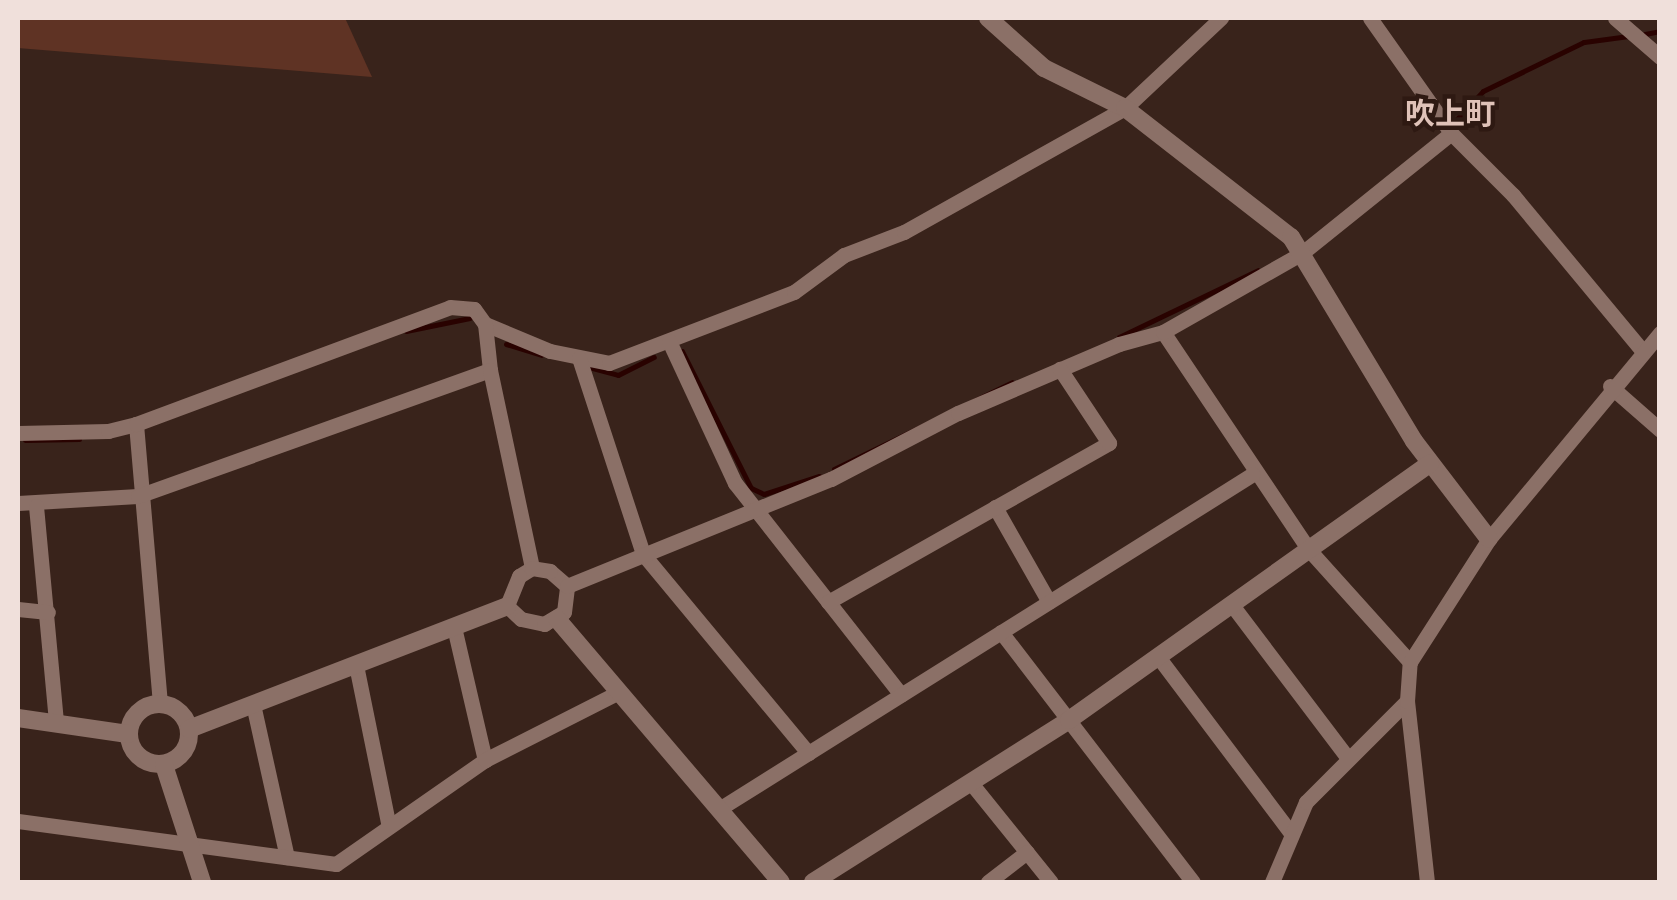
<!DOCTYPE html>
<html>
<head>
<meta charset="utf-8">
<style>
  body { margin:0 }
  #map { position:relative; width:1677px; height:900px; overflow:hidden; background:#39231b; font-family:Lato,"Noto Sans JP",sans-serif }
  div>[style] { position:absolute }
  .green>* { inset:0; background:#5f3324 }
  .stream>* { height:5px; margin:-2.5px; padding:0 2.5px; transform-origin:2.5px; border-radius:2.5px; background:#290200 }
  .minor>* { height:15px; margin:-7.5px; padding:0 7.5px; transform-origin:7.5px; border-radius:7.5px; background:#8b7067 }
  .tertiary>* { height:18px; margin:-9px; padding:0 9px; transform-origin:9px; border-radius:9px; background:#8b7067 }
  .tertiary>.ring { margin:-9px; padding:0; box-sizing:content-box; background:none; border:18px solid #8b7067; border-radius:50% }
  span { translate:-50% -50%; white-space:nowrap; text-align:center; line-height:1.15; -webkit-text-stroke:9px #2e1912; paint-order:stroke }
  .quarter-label { font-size:30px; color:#dfc2b8; font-weight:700 }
  .frame { position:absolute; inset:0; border:20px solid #f0e0db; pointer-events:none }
</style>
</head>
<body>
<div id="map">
  <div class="green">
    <i style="clip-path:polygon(18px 18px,345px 18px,372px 77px,18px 48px)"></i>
  </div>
  <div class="stream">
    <i style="left:1645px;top:34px;width:15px;rotate:-11deg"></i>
    <i style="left:1454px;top:122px;width:42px;rotate:-46.9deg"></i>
    <i style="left:1483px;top:91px;width:112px;rotate:-25.9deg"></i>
    <i style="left:1584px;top:42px;width:45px;rotate:-7.6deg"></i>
    <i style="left:406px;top:331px;width:65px;rotate:-11.5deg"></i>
    <i style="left:1119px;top:337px;width:154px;rotate:-25.7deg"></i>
    <i style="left:506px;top:344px;width:37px;rotate:17deg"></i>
    <i style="left:682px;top:351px;width:153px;rotate:63.3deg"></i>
    <i style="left:751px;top:488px;width:14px;rotate:25deg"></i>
    <i style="left:764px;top:494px;width:58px;rotate:-18.1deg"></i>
    <i style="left:585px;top:366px;width:34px;rotate:15deg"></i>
    <i style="left:618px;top:375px;width:40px;rotate:-26.6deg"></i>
    <i style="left:25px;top:440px;width:54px;rotate:-1.1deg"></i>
    <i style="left:834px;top:469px;width:198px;rotate:-26deg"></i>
  </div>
  <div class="minor">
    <i style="left:1370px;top:18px;width:141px;rotate:54.8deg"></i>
    <i style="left:1451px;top:133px;width:88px;rotate:45deg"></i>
    <i style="left:1513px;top:195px;width:200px;rotate:50.3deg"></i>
    <i style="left:1615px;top:18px;width:60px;rotate:40.9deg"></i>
    <i style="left:485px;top:324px;width:70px;rotate:22.6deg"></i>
    <i style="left:550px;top:351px;width:60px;rotate:11.5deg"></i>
    <i style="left:609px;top:363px;width:198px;rotate:-21deg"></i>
    <i style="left:794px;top:292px;width:62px;rotate:-36.5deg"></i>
    <i style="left:844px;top:255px;width:64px;rotate:-21deg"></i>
    <i style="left:904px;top:232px;width:253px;rotate:-29.3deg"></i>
    <i style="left:1125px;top:108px;width:132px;rotate:-43.2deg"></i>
    <i style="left:669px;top:341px;width:157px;rotate:65.1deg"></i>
    <i style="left:735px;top:483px;width:269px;rotate:51.9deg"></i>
    <i style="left:579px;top:358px;width:206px;rotate:71.9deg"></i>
    <i style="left:643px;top:554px;width:259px;rotate:50.3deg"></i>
    <i style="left:1610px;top:386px;width:67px;rotate:41.3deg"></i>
    <i style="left:136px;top:424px;width:280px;rotate:85.1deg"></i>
    <i style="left:18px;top:433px;width:90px;rotate:-1.3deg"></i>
    <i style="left:108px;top:431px;width:29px;rotate:-14deg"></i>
    <i style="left:136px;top:424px;width:335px;rotate:-20.4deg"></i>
    <i style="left:450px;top:307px;width:24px;rotate:5deg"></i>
    <i style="left:474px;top:309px;width:19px;rotate:54deg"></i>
    <i style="left:485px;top:324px;width:46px;rotate:83.8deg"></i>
    <i style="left:18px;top:503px;width:120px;rotate:-3.3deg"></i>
    <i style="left:138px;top:496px;width:374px;rotate:-19.7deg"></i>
    <i style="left:490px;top:370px;width:202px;rotate:78deg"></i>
    <i style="left:532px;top:568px;width:15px;rotate:148deg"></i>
    <i style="left:519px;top:576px;width:32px;rotate:112deg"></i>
    <i style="left:507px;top:606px;width:19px;rotate:43deg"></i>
    <i style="left:521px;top:619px;width:24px;rotate:12deg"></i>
    <i style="left:544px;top:624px;width:23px;rotate:-31deg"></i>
    <i style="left:564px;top:612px;width:26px;rotate:-83deg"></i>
    <i style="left:567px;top:586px;width:23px;rotate:-139deg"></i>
    <i style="left:550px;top:571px;width:18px;rotate:-171deg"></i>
    <i style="left:36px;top:506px;width:217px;rotate:84.7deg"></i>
    <i style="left:995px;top:507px;width:109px;rotate:60.4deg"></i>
    <i style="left:567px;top:586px;width:285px;rotate:-22.1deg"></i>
    <i style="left:831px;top:479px;width:143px;rotate:-27.5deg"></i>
    <i style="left:958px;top:413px;width:175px;rotate:-23.2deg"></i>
    <i style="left:1119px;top:344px;width:46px;rotate:-15.3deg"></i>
    <i style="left:828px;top:602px;width:323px;rotate:-29.5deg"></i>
    <i style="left:1109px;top:443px;width:89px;rotate:-123.5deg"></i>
    <i style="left:1232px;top:605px;width:191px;rotate:52.9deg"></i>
    <i style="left:18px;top:609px;width:30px;rotate:6deg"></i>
    <i style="left:454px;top:627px;width:137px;rotate:76.9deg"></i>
    <i style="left:1001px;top:632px;width:315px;rotate:52.5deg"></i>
    <i style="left:1159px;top:658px;width:219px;rotate:53deg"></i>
    <i style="left:1410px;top:662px;width:151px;rotate:-132deg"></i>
    <i style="left:1309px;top:550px;width:262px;rotate:-123.8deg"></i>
    <i style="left:1163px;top:332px;width:160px;rotate:-29.6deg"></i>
    <i style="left:1302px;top:253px;width:191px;rotate:-38.8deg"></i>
    <i style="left:356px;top:665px;width:165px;rotate:78.5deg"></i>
    <i style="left:253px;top:704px;width:157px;rotate:77.5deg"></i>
    <i style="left:971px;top:783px;width:127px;rotate:51.1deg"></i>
    <i style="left:719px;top:809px;width:630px;rotate:-32.1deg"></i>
    <i style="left:18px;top:821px;width:321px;rotate:7.7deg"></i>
    <i style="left:336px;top:864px;width:182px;rotate:-34.9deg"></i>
    <i style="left:485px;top:760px;width:150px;rotate:-26.9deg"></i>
    <i style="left:988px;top:882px;width:49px;rotate:-37.6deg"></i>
    <i style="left:1272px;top:882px;width:87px;rotate:-67deg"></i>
    <i style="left:1306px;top:802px;width:143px;rotate:-45deg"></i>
    <i style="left:1427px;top:882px;width:182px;rotate:-96.3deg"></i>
    <i style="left:1407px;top:701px;width:39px;rotate:-86deg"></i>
    <i style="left:1410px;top:662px;width:146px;rotate:-57.3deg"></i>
    <i style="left:1489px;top:539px;width:268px;rotate:-50.3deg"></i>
  </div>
  <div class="tertiary">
    <i style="left:988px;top:18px;width:75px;rotate:41.8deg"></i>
    <i style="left:1044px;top:68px;width:90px;rotate:26.3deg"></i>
    <i style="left:1125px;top:108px;width:210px;rotate:37.9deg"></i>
    <i style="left:1291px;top:237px;width:238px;rotate:58.9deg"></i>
    <i style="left:1414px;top:441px;width:123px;rotate:52.6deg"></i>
    <i style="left:557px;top:619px;width:345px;rotate:49.6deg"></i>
    <i class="ring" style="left:129px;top:704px;width:42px;height:42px"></i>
    <i style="left:18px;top:718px;width:111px;rotate:8.3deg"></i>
    <i style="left:189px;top:729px;width:341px;rotate:-21.1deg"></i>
    <i style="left:164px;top:765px;width:123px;rotate:72deg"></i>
    <i style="left:813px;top:882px;width:303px;rotate:-32.3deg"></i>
    <i style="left:1069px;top:720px;width:443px;rotate:-35.4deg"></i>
  </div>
  <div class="quarter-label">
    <span style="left:1450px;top:112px">吹上町</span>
  </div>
  <div class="frame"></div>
</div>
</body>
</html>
